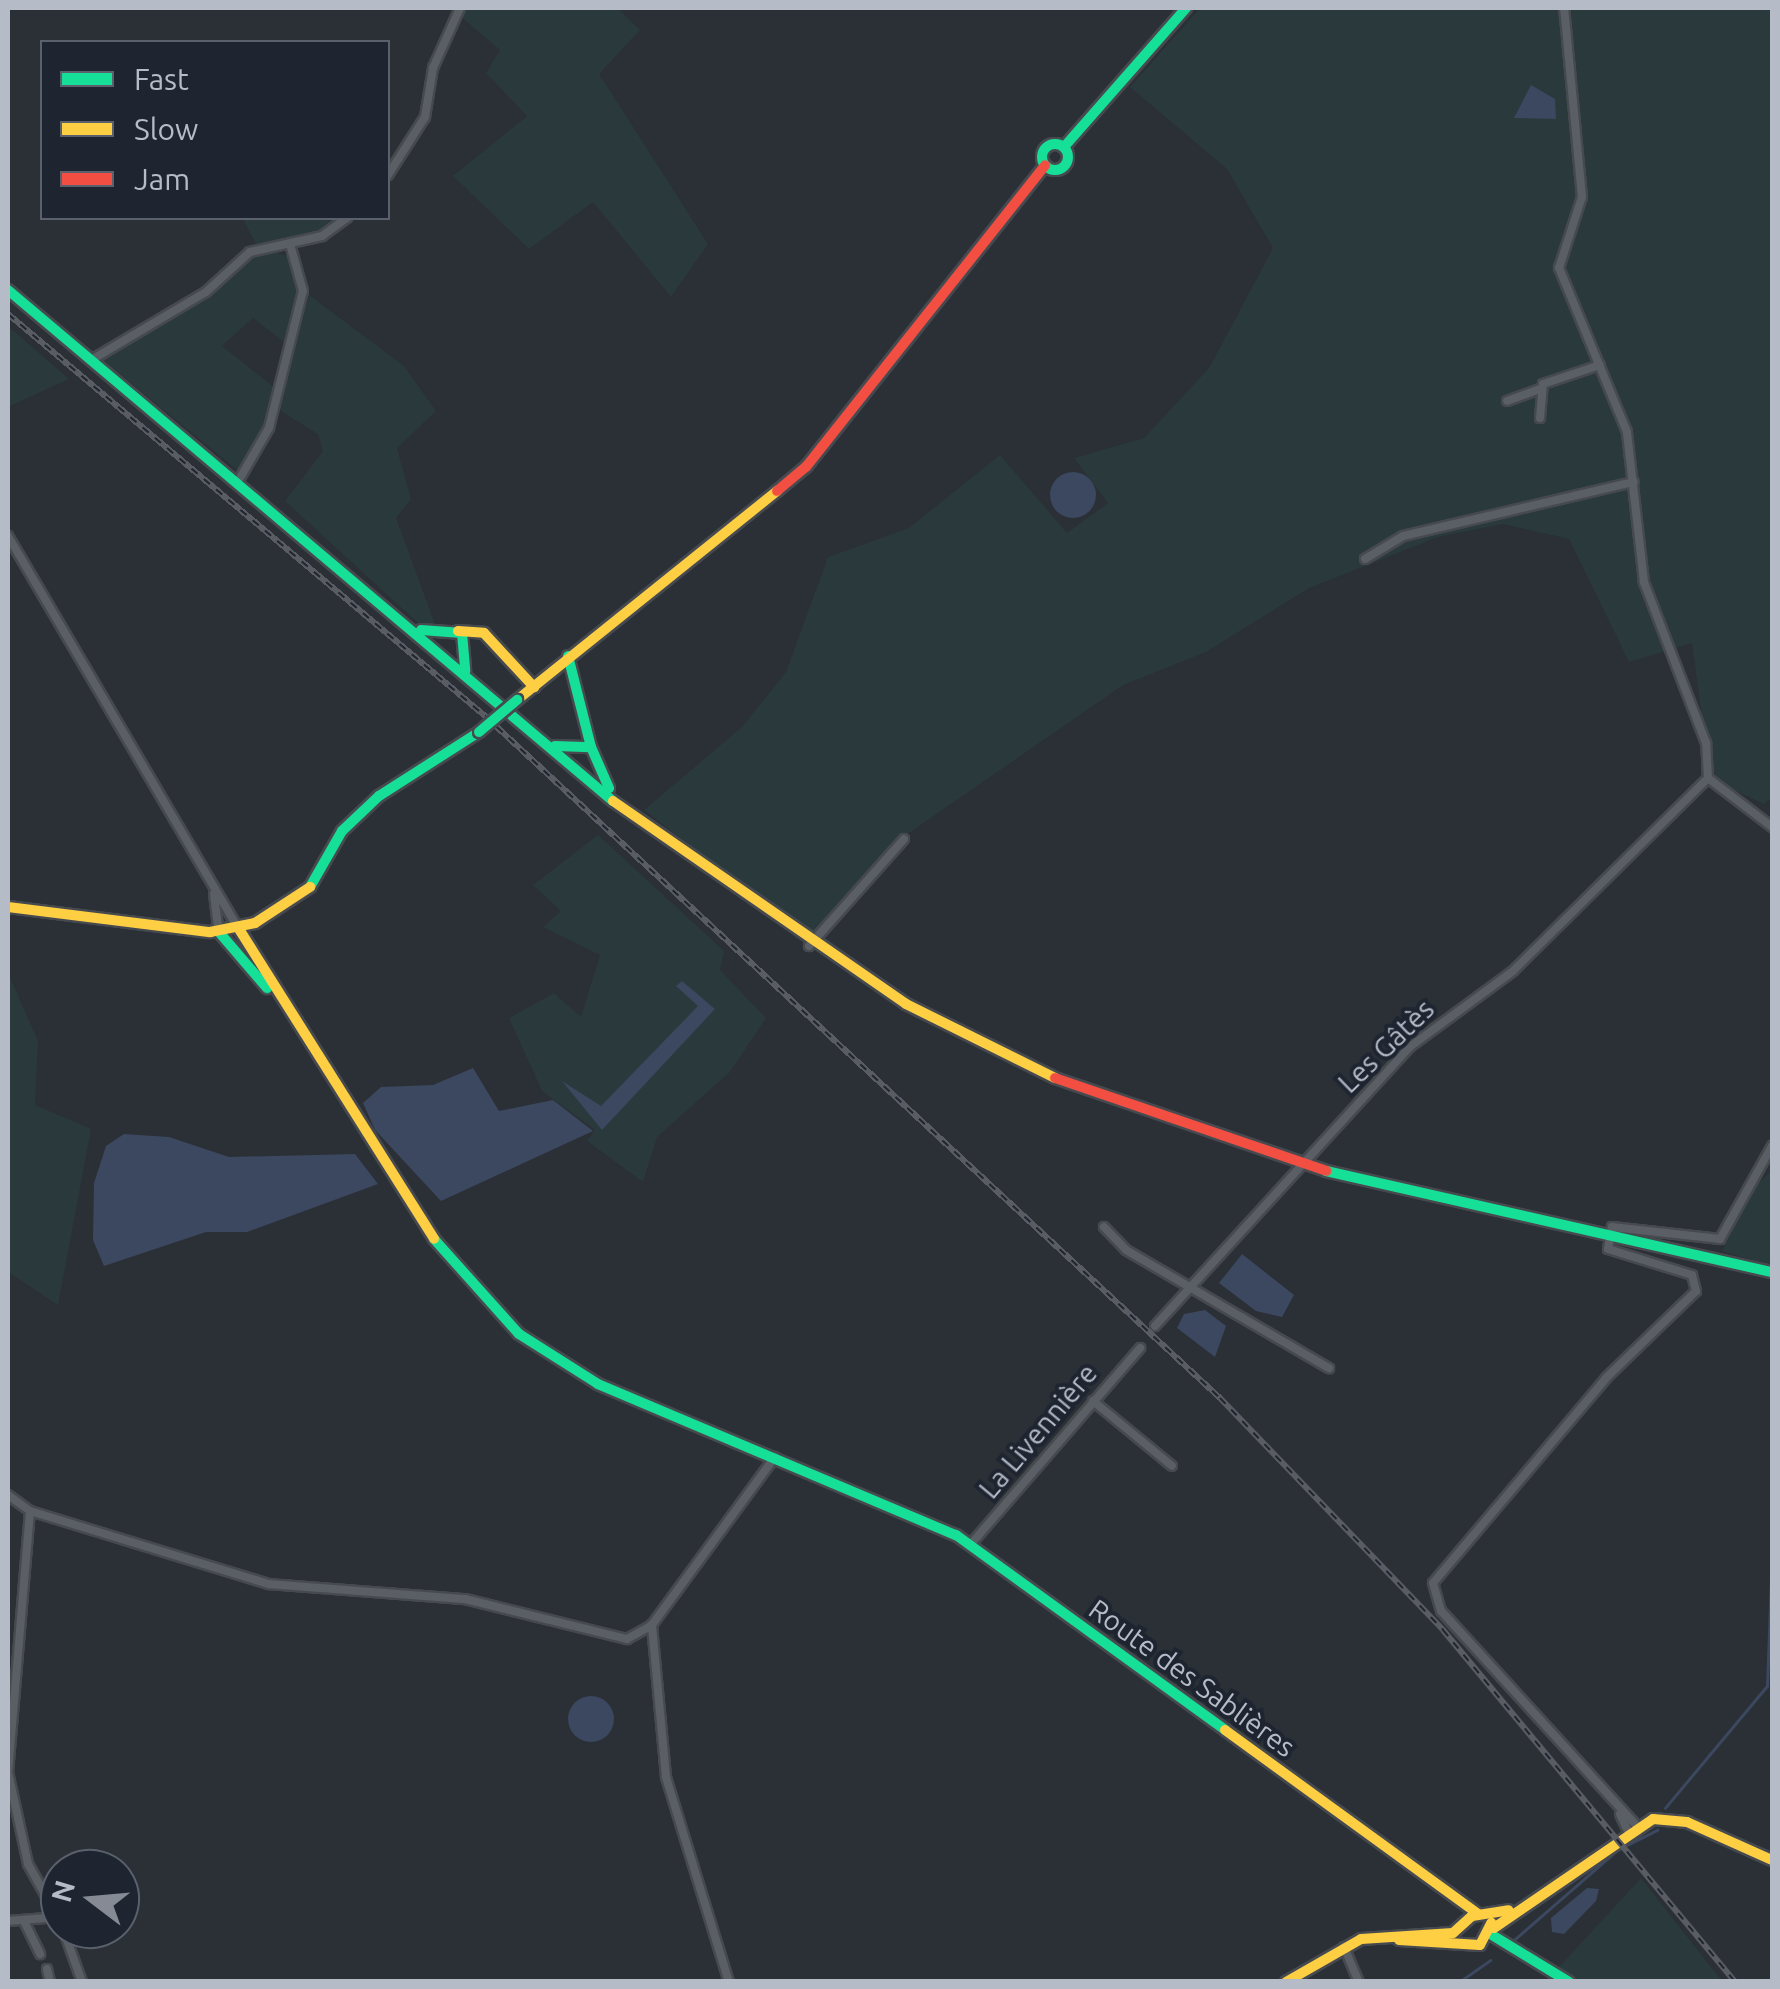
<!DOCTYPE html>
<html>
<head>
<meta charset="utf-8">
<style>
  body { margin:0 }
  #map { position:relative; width:1780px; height:1989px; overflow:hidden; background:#2b2f36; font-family:Ubuntu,sans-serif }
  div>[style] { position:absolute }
  .green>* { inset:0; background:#29393c }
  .water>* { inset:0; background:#3b485f }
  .round { border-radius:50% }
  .stream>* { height:2.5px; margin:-1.25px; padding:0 1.25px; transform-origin:1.25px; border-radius:1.25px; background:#3b485f }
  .roads { filter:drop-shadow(2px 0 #464a4f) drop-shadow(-2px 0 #464a4f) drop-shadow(0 2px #464a4f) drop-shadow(0 -2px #464a4f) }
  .street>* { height:8px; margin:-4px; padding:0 4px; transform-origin:4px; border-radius:4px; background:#5a5e65 }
  .fast>* { height:10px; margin:-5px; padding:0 5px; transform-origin:5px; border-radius:5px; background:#16e098 }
  .fast>.ring { margin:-5px; padding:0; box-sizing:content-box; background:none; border:10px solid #16e098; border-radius:50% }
  .slow>* { height:10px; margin:-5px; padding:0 5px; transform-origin:5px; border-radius:5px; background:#ffcf43 }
  .jam>* { height:10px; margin:-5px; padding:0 5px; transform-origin:5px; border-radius:5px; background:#f24e42 }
  .rail>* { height:6px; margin-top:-3px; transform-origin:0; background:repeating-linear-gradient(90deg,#1e2531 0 8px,#595c62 0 16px); box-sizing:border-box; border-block:2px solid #595c62 }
  .bridges { filter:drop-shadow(2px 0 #464a4f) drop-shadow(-2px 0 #464a4f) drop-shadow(0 2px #464a4f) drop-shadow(0 -2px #464a4f) }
  .fast-bridge>* { height:10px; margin:-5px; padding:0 5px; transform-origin:5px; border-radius:5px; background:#16e098 }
  span { translate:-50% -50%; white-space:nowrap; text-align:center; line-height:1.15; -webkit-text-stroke:8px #1e2531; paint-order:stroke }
  .street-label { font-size:28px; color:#b5bbc7 }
  .frame { position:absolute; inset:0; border:10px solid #b5bbc7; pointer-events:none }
  .legend { position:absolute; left:40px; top:40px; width:350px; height:180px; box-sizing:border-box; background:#1e2531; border:2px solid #5a616d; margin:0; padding:12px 18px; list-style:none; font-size:30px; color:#b5bbc7 }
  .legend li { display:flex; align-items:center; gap:20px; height:50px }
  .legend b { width:50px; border:2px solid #5a616d }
  .north { position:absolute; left:40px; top:1849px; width:100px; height:100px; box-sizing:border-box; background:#1e2531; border:2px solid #5a616d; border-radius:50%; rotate:286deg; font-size:28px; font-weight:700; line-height:40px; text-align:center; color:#b5bbc7 }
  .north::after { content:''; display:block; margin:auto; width:35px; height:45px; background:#858a94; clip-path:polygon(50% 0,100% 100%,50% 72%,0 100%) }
</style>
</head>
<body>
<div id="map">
  <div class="green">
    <i style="clip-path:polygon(466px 8px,617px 8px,640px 30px,599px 74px,708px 244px,671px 297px,593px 202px,529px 249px,453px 176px,527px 116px,486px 73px,500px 50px,460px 16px)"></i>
    <i style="clip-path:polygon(1200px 8px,1772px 8px,1772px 797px,1764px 804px,1710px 779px,1692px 643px,1629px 662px,1569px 539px,1503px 524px,1438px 537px,1309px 588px,1206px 652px,1123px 685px,893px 844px,810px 937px,644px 810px,742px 727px,786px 672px,828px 557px,909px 528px,1000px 455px,1067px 533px,1108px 503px,1074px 458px,1144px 438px,1209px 368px,1273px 248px,1227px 169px,1130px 87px)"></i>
    <i style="clip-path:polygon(242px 218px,340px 218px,317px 235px,256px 244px)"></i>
    <i style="clip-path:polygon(263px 249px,296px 258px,300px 296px,285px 343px,253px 318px,222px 346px,275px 388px,262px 439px,237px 470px,103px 360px)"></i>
    <i style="clip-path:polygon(309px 295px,404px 366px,436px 411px,397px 448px,411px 499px,396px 518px,435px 624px,419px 624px,285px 501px,323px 451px,318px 434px,279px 410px)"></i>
    <i style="clip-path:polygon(8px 326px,69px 379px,8px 407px)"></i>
    <i style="clip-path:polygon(598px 835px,724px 951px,720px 970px,766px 1018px,730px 1072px,657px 1137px,643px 1182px,587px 1141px,595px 1130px,542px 1091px,509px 1018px,554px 993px,581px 1017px,600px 955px,543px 927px,561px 911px,533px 885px)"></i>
    <i style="clip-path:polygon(8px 973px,38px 1041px,35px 1105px,91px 1129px,58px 1305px,8px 1272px)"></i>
    <i style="clip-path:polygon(1772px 1170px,1772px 1266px,1722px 1251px,1751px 1190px)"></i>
    <i style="clip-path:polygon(1641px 1878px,1722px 1981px,1577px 1981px,1558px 1968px)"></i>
  </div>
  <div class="water">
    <i style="clip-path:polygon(1531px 85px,1555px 99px,1556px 119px,1514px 118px)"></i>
    <i class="round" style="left:1050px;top:472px;width:46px;height:46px"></i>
    <i style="clip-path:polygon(682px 981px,715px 1009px,602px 1130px,562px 1081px,601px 1106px,698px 1006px,676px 986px)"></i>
    <i style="clip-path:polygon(473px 1068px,499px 1111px,553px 1100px,593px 1131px,441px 1201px,375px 1130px,363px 1103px,381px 1087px,433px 1085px)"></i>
    <i style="clip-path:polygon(124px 1134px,169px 1137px,229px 1157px,355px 1154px,378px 1184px,247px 1232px,206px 1232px,104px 1266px,93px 1240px,94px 1183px,106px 1146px)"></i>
    <i style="clip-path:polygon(1242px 1254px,1294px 1295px,1282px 1317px,1256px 1311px,1219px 1283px)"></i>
    <i style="clip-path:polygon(1205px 1310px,1226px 1326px,1215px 1357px,1177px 1328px,1184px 1314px)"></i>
    <i class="round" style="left:568px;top:1696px;width:46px;height:46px"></i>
    <i style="clip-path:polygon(1587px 1888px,1599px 1889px,1596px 1901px,1564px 1934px,1552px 1932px,1551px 1918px)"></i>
  </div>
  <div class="stream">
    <i style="left:1772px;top:1570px;width:1px;rotate:-90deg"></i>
    <i style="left:1665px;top:1808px;width:159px;rotate:-50.1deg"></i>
    <i style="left:1767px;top:1686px;width:111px;rotate:-87.9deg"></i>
    <i style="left:1514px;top:1940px;width:137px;rotate:-41.1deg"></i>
    <i style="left:1617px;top:1850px;width:45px;rotate:-26.6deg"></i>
    <i style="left:1459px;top:1982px;width:38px;rotate:-35deg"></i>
  </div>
  <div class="roads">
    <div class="street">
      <i style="left:388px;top:175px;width:69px;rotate:-57.5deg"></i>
      <i style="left:425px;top:117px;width:50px;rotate:-80.7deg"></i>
      <i style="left:433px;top:68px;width:66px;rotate:-65.8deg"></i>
      <i style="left:93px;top:359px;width:131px;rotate:-30.7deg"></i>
      <i style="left:206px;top:292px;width:59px;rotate:-42.3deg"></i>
      <i style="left:250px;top:252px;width:74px;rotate:-12.5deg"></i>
      <i style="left:322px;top:236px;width:31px;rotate:-36deg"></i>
      <i style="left:1507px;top:401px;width:35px;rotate:-20deg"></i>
      <i style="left:1540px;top:418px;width:34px;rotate:-85deg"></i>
      <i style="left:1543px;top:384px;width:60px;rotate:-18.4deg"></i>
      <i style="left:240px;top:478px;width:58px;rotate:-59.9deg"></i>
      <i style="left:269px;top:428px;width:141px;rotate:-76.1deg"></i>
      <i style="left:303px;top:291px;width:49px;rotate:-105.5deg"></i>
      <i style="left:8px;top:536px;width:456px;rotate:59.6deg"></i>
      <i style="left:1365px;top:559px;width:44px;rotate:-31.2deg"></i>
      <i style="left:1403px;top:536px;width:237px;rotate:-13.2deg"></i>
      <i style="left:1708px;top:778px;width:81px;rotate:37.4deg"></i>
      <i style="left:214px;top:894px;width:38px;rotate:83deg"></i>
      <i style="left:809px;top:946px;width:143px;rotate:-48.4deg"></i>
      <i style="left:1104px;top:1227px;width:32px;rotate:46deg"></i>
      <i style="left:1126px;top:1250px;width:235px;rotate:30.2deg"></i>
      <i style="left:1155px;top:1326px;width:379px;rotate:-47.6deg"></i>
      <i style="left:1411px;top:1046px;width:127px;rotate:-36.3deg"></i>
      <i style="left:1513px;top:971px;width:274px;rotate:-44.7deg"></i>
      <i style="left:1708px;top:778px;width:35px;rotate:-93deg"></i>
      <i style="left:1706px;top:743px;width:173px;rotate:-111.1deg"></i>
      <i style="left:1644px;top:582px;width:151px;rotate:-96.5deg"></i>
      <i style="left:1627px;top:432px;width:178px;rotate:-112.5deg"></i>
      <i style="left:1559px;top:268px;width:75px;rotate:-72.1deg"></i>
      <i style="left:1582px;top:197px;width:190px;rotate:-95.4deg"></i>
      <i style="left:1093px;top:1401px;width:102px;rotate:39.4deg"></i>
      <i style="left:8px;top:1495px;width:27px;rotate:36deg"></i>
      <i style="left:30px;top:1511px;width:250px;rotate:17deg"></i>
      <i style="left:269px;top:1584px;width:197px;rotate:4.4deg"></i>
      <i style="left:465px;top:1599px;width:167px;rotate:13.9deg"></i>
      <i style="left:627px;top:1639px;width:29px;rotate:-29deg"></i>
      <i style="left:30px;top:1511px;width:262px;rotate:94.8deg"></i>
      <i style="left:8px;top:1772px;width:94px;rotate:77.7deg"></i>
      <i style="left:28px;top:1864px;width:65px;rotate:60.7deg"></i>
      <i style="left:971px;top:1544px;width:259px;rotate:-49.2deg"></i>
      <i style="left:1620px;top:1814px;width:17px;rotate:65deg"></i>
      <i style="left:1635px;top:1824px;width:288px;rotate:-132.3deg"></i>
      <i style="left:1441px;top:1611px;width:29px;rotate:-106deg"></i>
      <i style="left:1433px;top:1583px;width:268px;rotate:-49.8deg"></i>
      <i style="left:1606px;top:1378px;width:125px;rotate:-44deg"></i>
      <i style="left:1696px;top:1291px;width:16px;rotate:-104deg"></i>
      <i style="left:1692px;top:1275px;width:88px;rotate:-162.8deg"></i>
      <i style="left:1608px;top:1249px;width:22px;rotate:-80deg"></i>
      <i style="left:1612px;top:1227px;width:109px;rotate:6.3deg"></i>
      <i style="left:1720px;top:1239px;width:107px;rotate:-60.8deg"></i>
      <i style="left:8px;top:1921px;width:50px;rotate:-4.6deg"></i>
      <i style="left:24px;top:1921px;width:37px;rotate:64deg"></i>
      <i style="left:63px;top:1929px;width:56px;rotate:70.3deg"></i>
      <i style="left:1344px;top:1947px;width:38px;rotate:67deg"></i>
      <i style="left:47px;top:1969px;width:13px;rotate:77deg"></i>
      <i style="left:729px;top:1982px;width:214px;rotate:-107.1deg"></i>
      <i style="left:666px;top:1777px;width:153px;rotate:-95.3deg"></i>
      <i style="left:652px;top:1625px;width:208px;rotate:-53.8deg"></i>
    </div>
    <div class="fast">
      <i class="ring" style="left:1042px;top:144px;width:16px;height:16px"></i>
      <i style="left:1064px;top:147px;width:185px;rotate:-48.7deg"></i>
      <i style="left:8px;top:290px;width:792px;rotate:40.19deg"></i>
      <i style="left:421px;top:630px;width:41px;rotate:4.2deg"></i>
      <i style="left:462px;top:633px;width:38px;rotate:85deg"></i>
      <i style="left:568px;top:656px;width:94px;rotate:75.8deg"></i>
      <i style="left:555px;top:746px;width:36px;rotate:2deg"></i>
      <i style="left:591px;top:747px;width:45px;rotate:66.3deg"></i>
      <i style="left:310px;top:887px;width:64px;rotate:-60.3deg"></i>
      <i style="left:342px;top:831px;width:51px;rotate:-43.4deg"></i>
      <i style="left:379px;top:796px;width:119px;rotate:-32.6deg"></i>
      <i style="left:219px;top:932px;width:74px;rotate:49.4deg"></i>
      <i style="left:1326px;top:1171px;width:457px;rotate:12.8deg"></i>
      <i style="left:434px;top:1239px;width:127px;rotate:48.2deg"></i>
      <i style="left:519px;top:1334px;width:93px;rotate:32.3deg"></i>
      <i style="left:598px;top:1384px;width:389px;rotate:22.9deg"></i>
      <i style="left:956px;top:1535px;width:332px;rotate:35.9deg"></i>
      <i style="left:1492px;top:1935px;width:90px;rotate:31.4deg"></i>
    </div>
    <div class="slow">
      <i style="left:458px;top:631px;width:26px;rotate:4deg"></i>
      <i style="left:484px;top:633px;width:74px;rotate:47.2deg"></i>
      <i style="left:517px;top:700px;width:334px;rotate:-38.8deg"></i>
      <i style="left:613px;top:801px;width:356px;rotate:34.7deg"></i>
      <i style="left:906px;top:1004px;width:166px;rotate:26.4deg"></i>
      <i style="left:8px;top:907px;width:204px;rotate:7.1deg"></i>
      <i style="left:210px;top:932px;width:46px;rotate:-11.3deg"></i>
      <i style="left:255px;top:923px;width:66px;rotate:-33.2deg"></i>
      <i style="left:239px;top:929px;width:366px;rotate:57.8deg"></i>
      <i style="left:1225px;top:1730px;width:313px;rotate:36deg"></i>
      <i style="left:1494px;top:1928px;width:193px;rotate:-34.4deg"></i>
      <i style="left:1653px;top:1819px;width:34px;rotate:5deg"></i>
      <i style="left:1687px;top:1822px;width:93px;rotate:24.1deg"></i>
      <i style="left:1399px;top:1940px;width:81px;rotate:3.5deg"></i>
      <i style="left:1480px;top:1945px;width:25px;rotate:-63deg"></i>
      <i style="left:1286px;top:1982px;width:86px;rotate:-29.8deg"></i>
      <i style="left:1361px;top:1939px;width:92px;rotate:-3.7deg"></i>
      <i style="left:1453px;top:1933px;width:25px;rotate:-42deg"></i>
      <i style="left:1472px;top:1916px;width:37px;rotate:-9deg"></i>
    </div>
    <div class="jam">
      <i style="left:777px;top:491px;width:38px;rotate:-40deg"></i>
      <i style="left:806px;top:467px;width:385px;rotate:-51.6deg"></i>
      <i style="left:1055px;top:1078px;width:287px;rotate:18.9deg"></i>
    </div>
  </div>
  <div class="rail">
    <i style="left:8px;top:314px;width:624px;rotate:40.12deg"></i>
    <i style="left:485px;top:716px;width:1003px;rotate:42.86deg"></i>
    <i style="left:1220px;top:1398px;width:322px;rotate:46.1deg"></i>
    <i style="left:1443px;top:1630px;width:457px;rotate:50.3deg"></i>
  </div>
  <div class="bridges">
    <div class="fast-bridge">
      <i style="left:479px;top:732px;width:50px;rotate:-40.1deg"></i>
    </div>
  </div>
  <div class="street-label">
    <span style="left:1386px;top:1046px;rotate:-44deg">Les Gâtès</span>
    <span style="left:1038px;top:1431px;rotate:-50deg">La Livennière</span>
    <span style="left:1192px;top:1678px;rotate:36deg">Route des Sablières</span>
  </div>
  <div class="frame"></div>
  <ul class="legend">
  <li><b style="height:12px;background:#16e098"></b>Fast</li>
  <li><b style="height:12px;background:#ffcf43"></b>Slow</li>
  <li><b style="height:12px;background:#f24e42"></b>Jam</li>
  </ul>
  <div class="north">N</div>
</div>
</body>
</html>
